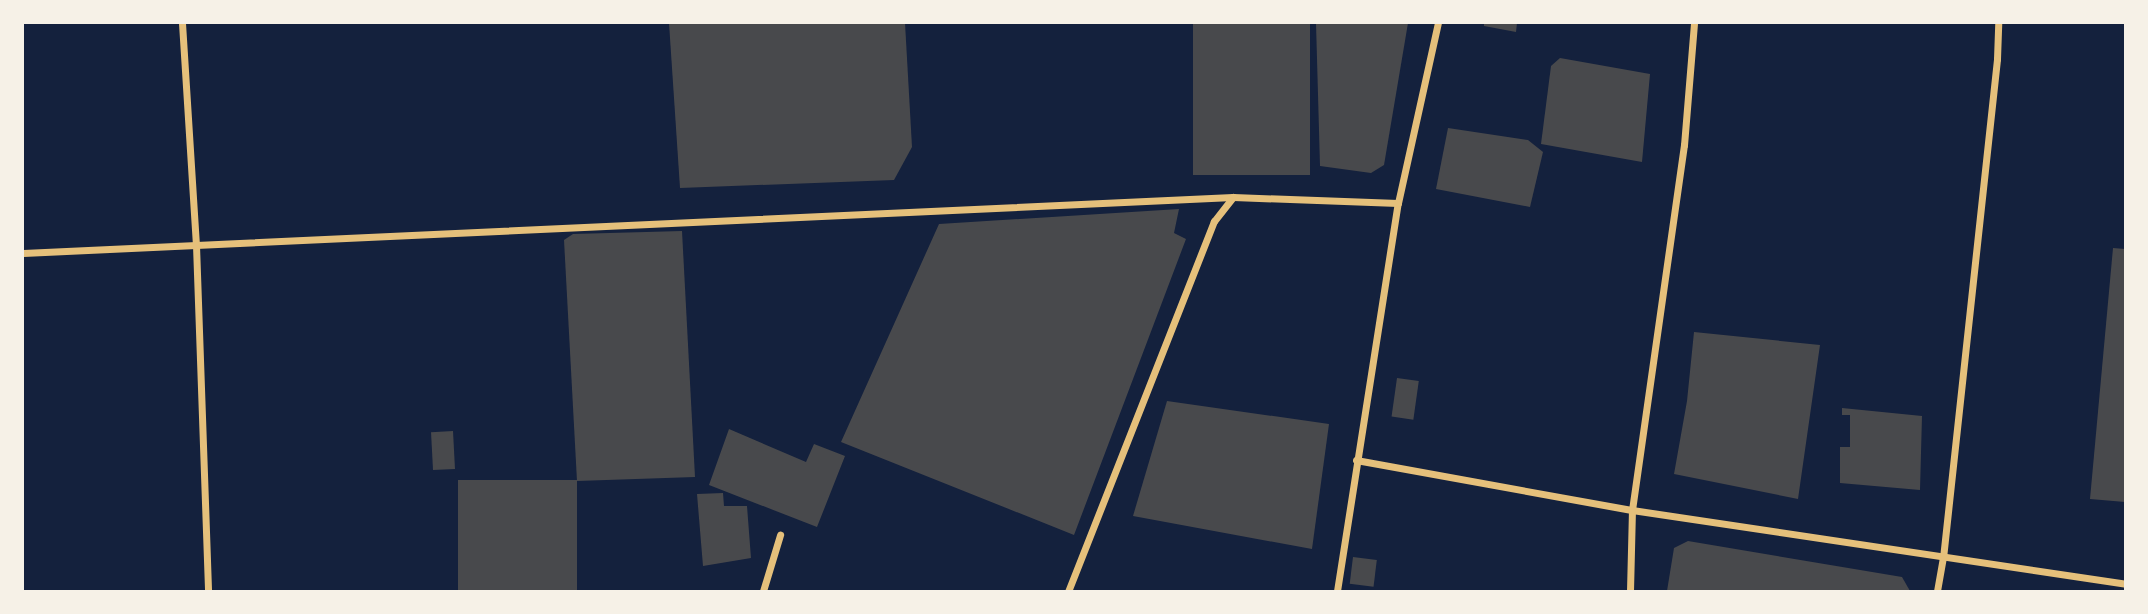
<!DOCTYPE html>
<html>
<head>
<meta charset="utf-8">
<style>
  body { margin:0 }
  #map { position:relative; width:2148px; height:614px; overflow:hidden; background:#14213d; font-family:Roboto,sans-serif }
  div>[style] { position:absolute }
  .building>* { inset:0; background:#48494c; transform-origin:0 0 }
  .minor>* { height:7px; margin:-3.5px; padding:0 3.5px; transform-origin:3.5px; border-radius:3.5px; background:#e5c07b }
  span { translate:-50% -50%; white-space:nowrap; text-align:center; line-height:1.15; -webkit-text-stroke:7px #f6f1e7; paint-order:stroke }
  .frame { position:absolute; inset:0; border:24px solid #f6f1e7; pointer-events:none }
</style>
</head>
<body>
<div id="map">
  <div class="building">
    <i style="clip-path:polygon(669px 23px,905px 23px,912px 147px,894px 180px,680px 188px)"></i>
    <i style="left:1193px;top:23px;width:117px;height:152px"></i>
    <i style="clip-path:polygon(1316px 23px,1408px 23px,1384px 165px,1371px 173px,1320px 166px)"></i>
    <i style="clip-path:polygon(1484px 23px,1517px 23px,1516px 32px,1484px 26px)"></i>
    <i style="clip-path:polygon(1560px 58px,1650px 74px,1642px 162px,1541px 144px,1551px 66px)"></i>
    <i style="clip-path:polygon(1448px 128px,1528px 140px,1543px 152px,1530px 207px,1436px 189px)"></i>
    <i style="clip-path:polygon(1179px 209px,1174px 233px,1186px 239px,1074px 535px,841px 442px,939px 224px)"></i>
    <i style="clip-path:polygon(682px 231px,695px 477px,577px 481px,564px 240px,573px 234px)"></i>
    <i style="clip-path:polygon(2113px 248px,2125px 249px,2125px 502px,2090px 499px)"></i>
    <i style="clip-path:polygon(1694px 332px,1820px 345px,1798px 499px,1674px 474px,1687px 401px)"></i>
    <i style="left:1397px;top:378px;width:22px;height:39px;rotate:8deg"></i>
    <i style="clip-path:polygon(1167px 401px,1329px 424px,1312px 549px,1133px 516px)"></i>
    <i style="clip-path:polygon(1842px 408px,1922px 416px,1920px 490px,1840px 483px,1840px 447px,1850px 447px,1850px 415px,1842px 415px)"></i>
    <i style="clip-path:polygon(729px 429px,806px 462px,814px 444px,845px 456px,817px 527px,709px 485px)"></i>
    <i style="left:453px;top:431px;width:38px;height:22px;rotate:87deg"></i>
    <i style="left:458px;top:480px;width:119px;height:111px"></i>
    <i style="clip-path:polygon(723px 493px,724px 506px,747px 506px,751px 558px,703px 566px,697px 494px)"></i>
    <i style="clip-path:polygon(1688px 541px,1902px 577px,1910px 591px,1667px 591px,1674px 548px)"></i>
    <i style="left:1353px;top:557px;width:24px;height:27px;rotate:7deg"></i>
  </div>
  <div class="minor">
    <i style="left:182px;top:23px;width:222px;rotate:86.4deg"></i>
    <i style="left:196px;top:245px;width:346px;rotate:88deg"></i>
    <i style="left:1233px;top:197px;width:165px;rotate:2.1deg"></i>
    <i style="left:23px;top:253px;width:1211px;rotate:-2.65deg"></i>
    <i style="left:1233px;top:197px;width:31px;rotate:128deg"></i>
    <i style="left:1214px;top:221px;width:398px;rotate:111.5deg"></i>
    <i style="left:1356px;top:460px;width:280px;rotate:10.3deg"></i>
    <i style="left:1632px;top:510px;width:499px;rotate:8.5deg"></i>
    <i style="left:763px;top:591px;width:59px;rotate:-73.1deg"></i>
    <i style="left:1337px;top:591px;width:393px;rotate:-81.1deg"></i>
    <i style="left:1398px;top:203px;width:184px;rotate:-77.5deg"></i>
    <i style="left:1630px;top:591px;width:81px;rotate:-88.6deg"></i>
    <i style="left:1632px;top:510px;width:369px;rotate:-81.9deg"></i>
    <i style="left:1684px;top:145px;width:122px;rotate:-85.3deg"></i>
    <i style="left:1937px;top:591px;width:34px;rotate:-80deg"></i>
    <i style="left:1943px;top:558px;width:502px;rotate:-83.82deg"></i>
    <i style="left:1997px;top:59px;width:36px;rotate:-88deg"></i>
  </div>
  <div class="frame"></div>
</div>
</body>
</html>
